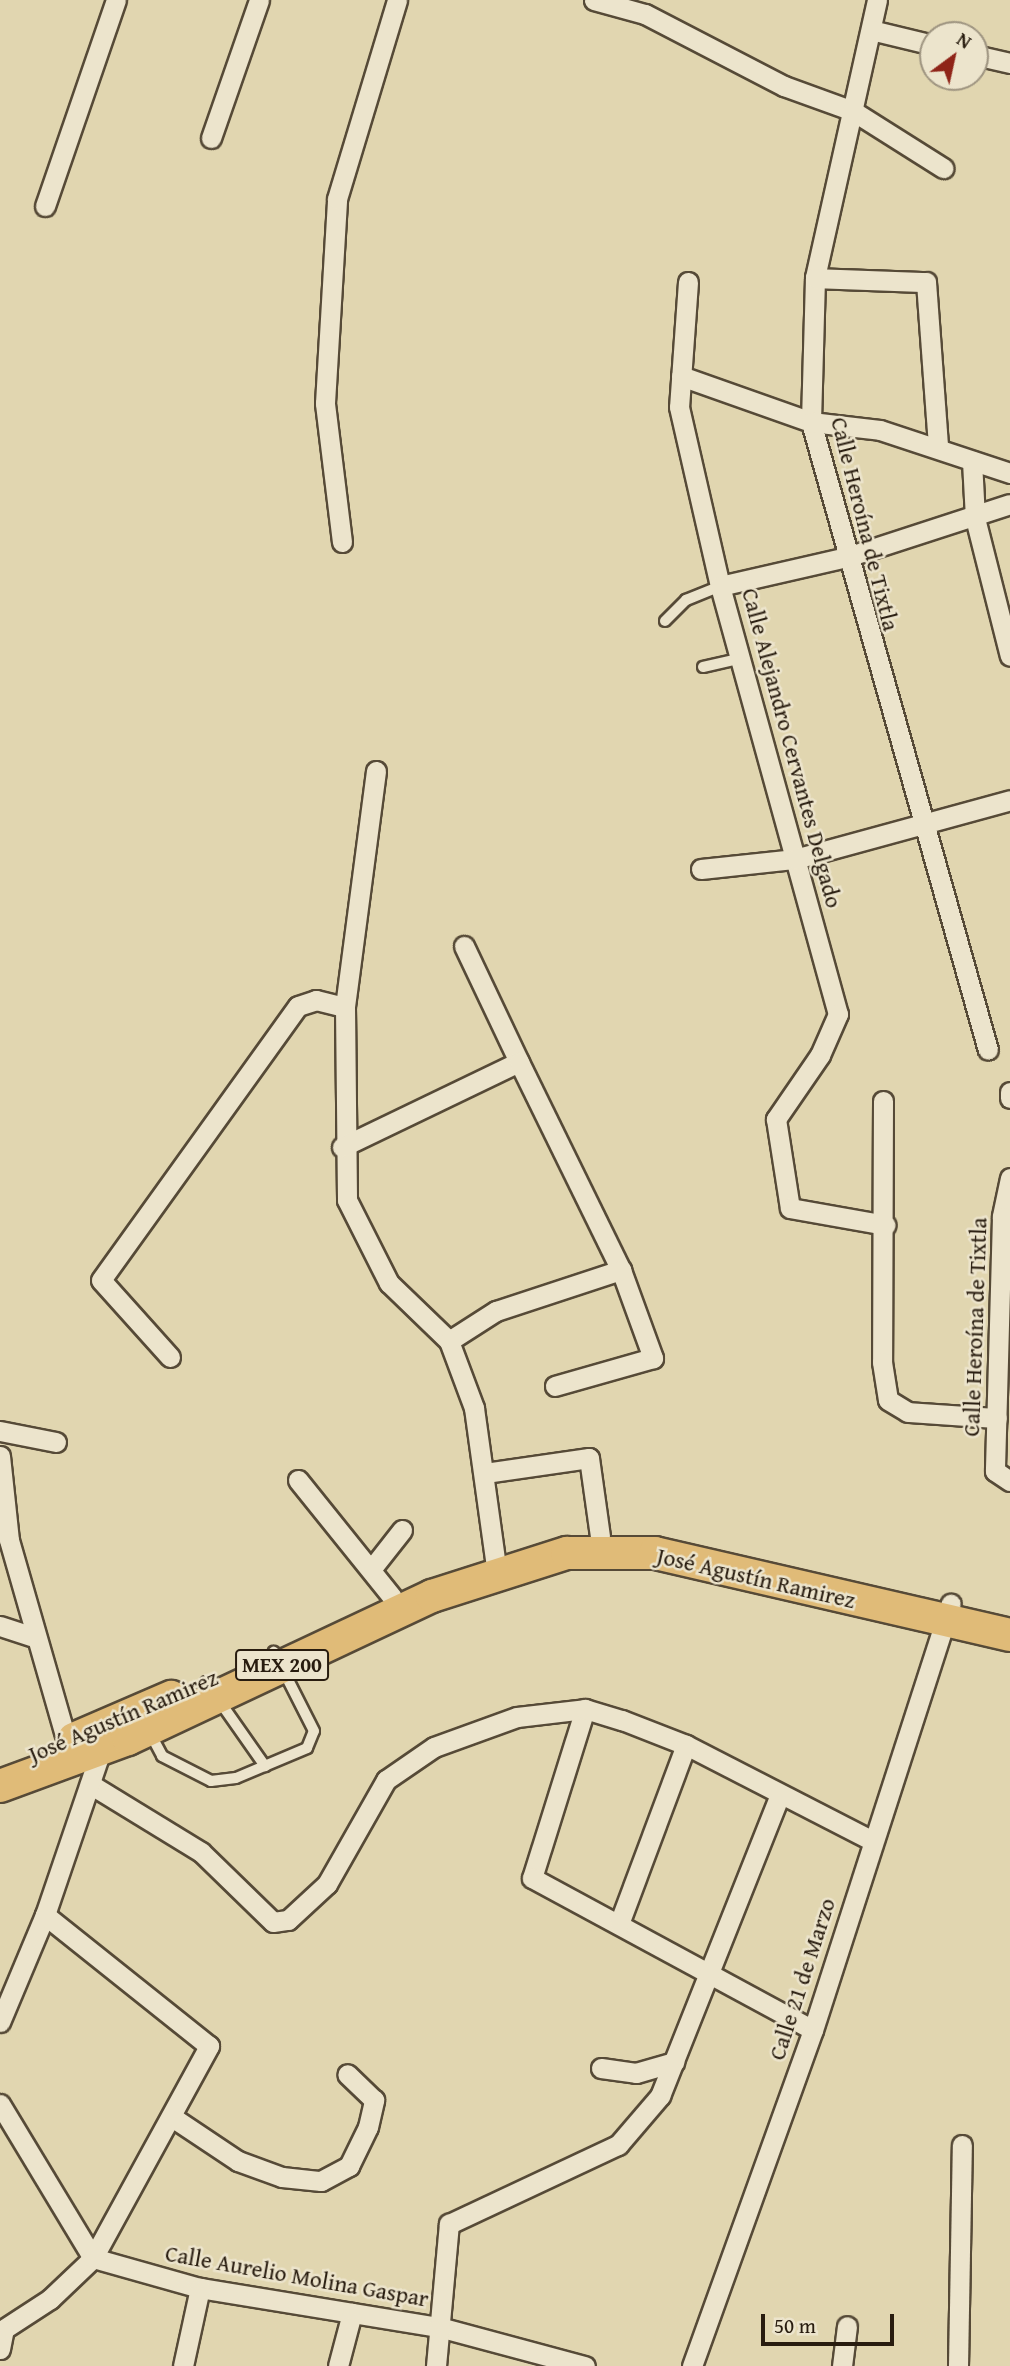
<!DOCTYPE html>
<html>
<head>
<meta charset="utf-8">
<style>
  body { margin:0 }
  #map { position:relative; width:1010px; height:2366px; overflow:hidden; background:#e1d6b0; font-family:"Gentium Book Plus",serif }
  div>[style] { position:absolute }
  .roads { filter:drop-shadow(2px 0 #564a37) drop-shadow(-2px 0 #564a37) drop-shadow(0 2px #564a37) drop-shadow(0 -2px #564a37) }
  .service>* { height:10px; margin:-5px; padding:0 5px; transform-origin:5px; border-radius:5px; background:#ece4cc }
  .minor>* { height:19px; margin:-9.5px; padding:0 9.5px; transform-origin:9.5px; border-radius:9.5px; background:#ece4cc }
  .primary>* { height:32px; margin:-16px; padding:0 16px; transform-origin:16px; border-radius:16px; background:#e0bb78 }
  span { translate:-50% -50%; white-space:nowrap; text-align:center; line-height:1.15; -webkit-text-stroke:5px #ece4cc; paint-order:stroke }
  .shield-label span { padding:2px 5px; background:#ece4cc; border:2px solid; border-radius:5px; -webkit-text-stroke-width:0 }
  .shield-label { font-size:21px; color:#281c0f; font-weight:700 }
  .street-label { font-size:23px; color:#281c0f }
  .north { position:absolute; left:919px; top:21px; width:70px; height:70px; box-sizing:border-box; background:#ece4cc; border:2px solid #9e9480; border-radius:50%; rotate:33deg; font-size:19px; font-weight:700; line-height:28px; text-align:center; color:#281c0f }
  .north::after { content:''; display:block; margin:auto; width:24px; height:32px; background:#8f2418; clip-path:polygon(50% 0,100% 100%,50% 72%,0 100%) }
  .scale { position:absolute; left:761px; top:2314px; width:133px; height:32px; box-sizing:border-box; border:4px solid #281c0f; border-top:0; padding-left:9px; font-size:21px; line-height:24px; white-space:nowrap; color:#281c0f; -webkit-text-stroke:5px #ece4cc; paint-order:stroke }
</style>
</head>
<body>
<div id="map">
  <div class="roads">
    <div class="service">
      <i style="left:665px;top:621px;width:30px;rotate:-45deg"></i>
      <i style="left:686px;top:600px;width:37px;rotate:-22deg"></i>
      <i style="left:703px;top:667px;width:41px;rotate:-12.7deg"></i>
      <i style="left:206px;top:1682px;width:103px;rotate:54.9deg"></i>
      <i style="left:150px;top:1733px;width:26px;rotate:62deg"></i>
      <i style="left:162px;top:1756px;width:55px;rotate:27deg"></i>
      <i style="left:211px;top:1781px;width:25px;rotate:-7deg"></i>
      <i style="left:236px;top:1778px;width:77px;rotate:-22.9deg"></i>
      <i style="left:307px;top:1748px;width:18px;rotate:-68deg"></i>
      <i style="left:314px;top:1731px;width:89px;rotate:-116.9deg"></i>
    </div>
    <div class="minor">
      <i style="left:594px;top:0;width:53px;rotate:15.4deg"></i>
      <i style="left:645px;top:14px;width:157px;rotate:27.4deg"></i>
      <i style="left:784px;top:86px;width:73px;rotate:19.9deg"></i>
      <i style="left:853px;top:111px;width:107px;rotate:32.3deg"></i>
      <i style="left:877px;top:0;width:285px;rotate:102.6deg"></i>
      <i style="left:815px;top:278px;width:144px;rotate:91.6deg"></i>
      <i style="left:811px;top:422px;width:652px;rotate:74.26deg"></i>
      <i style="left:871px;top:30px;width:64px;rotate:13.6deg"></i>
      <i style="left:975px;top:55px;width:36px;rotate:13deg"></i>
      <i style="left:211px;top:138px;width:146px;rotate:-70.8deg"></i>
      <i style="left:45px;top:206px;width:218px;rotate:-71deg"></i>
      <i style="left:815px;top:278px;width:111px;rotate:2.1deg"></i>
      <i style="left:926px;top:282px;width:165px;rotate:85.8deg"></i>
      <i style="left:688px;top:282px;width:125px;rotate:94.1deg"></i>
      <i style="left:679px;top:407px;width:184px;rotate:77.1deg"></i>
      <i style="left:720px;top:586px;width:444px;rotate:74.6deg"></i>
      <i style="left:838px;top:1014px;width:45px;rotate:113.7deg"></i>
      <i style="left:820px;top:1055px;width:78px;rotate:124.5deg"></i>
      <i style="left:776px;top:1119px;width:90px;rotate:81.1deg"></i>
      <i style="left:790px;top:1208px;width:97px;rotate:10.1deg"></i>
      <i style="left:681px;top:376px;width:138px;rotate:19.5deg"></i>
      <i style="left:811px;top:422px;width:69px;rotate:6.6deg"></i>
      <i style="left:880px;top:430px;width:137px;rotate:18.3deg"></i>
      <i style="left:972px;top:461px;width:57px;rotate:87deg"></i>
      <i style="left:975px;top:518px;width:142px;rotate:75.8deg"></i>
      <i style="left:342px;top:542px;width:140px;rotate:-97deg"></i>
      <i style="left:325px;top:403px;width:204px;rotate:-86.6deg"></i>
      <i style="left:337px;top:199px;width:208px;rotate:-73.2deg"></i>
      <i style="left:720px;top:586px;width:130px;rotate:-12.9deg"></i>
      <i style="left:847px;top:557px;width:171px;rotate:-18deg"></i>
      <i style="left:376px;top:771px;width:238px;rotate:97.5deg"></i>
      <i style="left:345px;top:1007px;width:193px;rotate:89.4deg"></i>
      <i style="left:347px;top:1200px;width:93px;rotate:63.2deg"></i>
      <i style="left:389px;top:1283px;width:83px;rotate:44deg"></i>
      <i style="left:449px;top:1341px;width:72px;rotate:69.5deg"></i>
      <i style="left:474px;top:1408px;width:167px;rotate:82.1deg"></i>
      <i style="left:701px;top:869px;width:95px;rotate:-6.1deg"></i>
      <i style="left:795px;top:859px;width:223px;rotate:-15.3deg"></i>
      <i style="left:464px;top:946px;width:128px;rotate:64.6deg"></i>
      <i style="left:1010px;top:1092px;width:6px;rotate:90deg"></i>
      <i style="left:883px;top:1101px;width:261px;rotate:90.2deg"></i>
      <i style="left:882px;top:1362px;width:38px;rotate:81deg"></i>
      <i style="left:888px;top:1400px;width:23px;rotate:31deg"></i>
      <i style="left:908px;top:1412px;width:89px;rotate:3.9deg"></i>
      <i style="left:342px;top:1147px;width:196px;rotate:-25.7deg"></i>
      <i style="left:519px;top:1062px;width:232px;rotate:63.9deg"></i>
      <i style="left:621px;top:1270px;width:94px;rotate:70deg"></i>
      <i style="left:653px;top:1358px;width:102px;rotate:164.1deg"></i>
      <i style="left:1010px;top:1178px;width:40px;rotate:102deg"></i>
      <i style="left:1002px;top:1217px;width:254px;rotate:91.6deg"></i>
      <i style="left:995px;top:1471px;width:18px;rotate:34deg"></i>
      <i style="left:449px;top:1341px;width:56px;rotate:-32.6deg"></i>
      <i style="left:496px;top:1311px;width:132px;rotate:-18.2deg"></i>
      <i style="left:170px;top:1357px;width:103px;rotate:-131.9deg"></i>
      <i style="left:101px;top:1280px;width:337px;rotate:-54.3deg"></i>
      <i style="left:298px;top:1006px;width:19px;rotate:-18deg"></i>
      <i style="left:316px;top:1000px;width:30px;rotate:14deg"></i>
      <i style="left:0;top:1431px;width:57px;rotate:11.1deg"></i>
      <i style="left:0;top:1456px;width:84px;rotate:83.9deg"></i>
      <i style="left:9px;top:1540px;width:210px;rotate:74deg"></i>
      <i style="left:485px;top:1473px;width:105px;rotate:-8.2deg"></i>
      <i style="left:589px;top:1458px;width:79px;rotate:82deg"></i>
      <i style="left:298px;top:1480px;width:150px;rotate:51.2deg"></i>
      <i style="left:373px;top:1567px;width:47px;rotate:-51.9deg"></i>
      <i style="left:0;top:1626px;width:33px;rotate:18deg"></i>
      <i style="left:585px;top:1709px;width:177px;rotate:107.4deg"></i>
      <i style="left:532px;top:1878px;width:319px;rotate:28.4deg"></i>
      <i style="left:90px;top:1784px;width:130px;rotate:31.5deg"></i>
      <i style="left:201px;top:1852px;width:100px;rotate:44.2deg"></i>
      <i style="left:273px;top:1922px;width:15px;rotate:-8deg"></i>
      <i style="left:288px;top:1920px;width:53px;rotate:-42.7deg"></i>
      <i style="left:327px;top:1884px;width:120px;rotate:-60.4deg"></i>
      <i style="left:386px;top:1780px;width:58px;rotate:-34.5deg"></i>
      <i style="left:434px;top:1747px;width:88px;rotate:-19.9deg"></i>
      <i style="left:517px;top:1717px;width:68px;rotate:-6.7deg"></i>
      <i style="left:585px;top:1709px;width:39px;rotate:17deg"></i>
      <i style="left:622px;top:1720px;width:69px;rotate:21.3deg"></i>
      <i style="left:686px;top:1745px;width:208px;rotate:27.2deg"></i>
      <i style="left:619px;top:1924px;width:191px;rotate:-69.5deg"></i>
      <i style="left:0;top:2022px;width:116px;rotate:-67.2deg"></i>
      <i style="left:45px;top:1915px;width:183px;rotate:-71.2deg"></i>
      <i style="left:601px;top:2068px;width:35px;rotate:8deg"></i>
      <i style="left:636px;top:2073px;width:40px;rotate:-16deg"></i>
      <i style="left:0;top:2104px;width:180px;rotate:58.9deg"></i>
      <i style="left:93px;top:2258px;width:111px;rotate:15.7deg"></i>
      <i style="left:200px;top:2288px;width:242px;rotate:9.3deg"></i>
      <i style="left:439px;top:2327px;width:151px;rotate:15deg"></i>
      <i style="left:172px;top:2117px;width:79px;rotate:33.7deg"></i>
      <i style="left:238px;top:2161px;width:47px;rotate:20deg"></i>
      <i style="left:282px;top:2177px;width:39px;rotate:6deg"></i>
      <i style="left:321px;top:2181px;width:32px;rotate:-28deg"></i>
      <i style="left:349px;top:2166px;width:43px;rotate:-64deg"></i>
      <i style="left:368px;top:2127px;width:28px;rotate:-77deg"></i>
      <i style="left:374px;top:2100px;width:37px;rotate:-136deg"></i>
      <i style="left:4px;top:2329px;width:55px;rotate:-33.1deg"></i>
      <i style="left:50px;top:2299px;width:59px;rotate:-43.6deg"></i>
      <i style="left:93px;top:2258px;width:242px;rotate:-61.3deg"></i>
      <i style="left:209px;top:2046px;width:210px;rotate:-141.4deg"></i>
      <i style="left:0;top:2349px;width:20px;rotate:-79deg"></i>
      <i style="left:183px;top:2366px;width:80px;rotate:-77.7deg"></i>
      <i style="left:338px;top:2366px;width:55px;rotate:-75.2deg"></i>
      <i style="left:436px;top:2366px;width:143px;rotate:-84.8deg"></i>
      <i style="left:449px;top:2224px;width:187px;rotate:-25.1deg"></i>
      <i style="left:618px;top:2145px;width:65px;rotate:-49.4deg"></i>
      <i style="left:660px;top:2096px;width:324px;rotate:-68.3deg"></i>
      <i style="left:692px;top:2366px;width:357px;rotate:-70.2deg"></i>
      <i style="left:813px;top:2030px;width:448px;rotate:-72.1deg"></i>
      <i style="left:842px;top:2366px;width:40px;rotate:-82.9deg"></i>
      <i style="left:958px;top:2366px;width:221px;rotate:-89deg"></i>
    </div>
    <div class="primary">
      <i style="left:74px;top:1739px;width:106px;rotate:-23.4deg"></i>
      <i style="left:0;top:1786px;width:136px;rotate:-20.2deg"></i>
      <i style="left:128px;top:1739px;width:336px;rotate:-25.2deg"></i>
      <i style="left:432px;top:1596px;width:142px;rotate:-17.7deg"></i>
      <i style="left:567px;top:1553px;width:88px"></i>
      <i style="left:655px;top:1553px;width:364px;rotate:13deg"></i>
    </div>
  </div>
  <div class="shield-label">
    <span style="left:282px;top:1665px">MEX 200</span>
  </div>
  <div class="street-label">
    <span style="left:865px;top:524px;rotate:76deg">Calle Heroína de Tixtla</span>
    <span style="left:792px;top:748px;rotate:75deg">Calle Alejandro Cervantes Delgado</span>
    <span style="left:975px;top:1327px;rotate:-88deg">Calle Heroína de Tixtla</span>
    <span style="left:756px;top:1578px;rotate:13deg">José Agustín Ramirez</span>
    <span style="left:123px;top:1716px;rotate:-23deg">José Agustín Ramirez</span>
    <span style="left:802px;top:1979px;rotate:-72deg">Calle 21 de Marzo</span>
    <span style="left:297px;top:2276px;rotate:10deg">Calle Aurelio Molina Gaspar</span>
  </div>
  <div class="north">N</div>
  <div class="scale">50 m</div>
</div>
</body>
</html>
